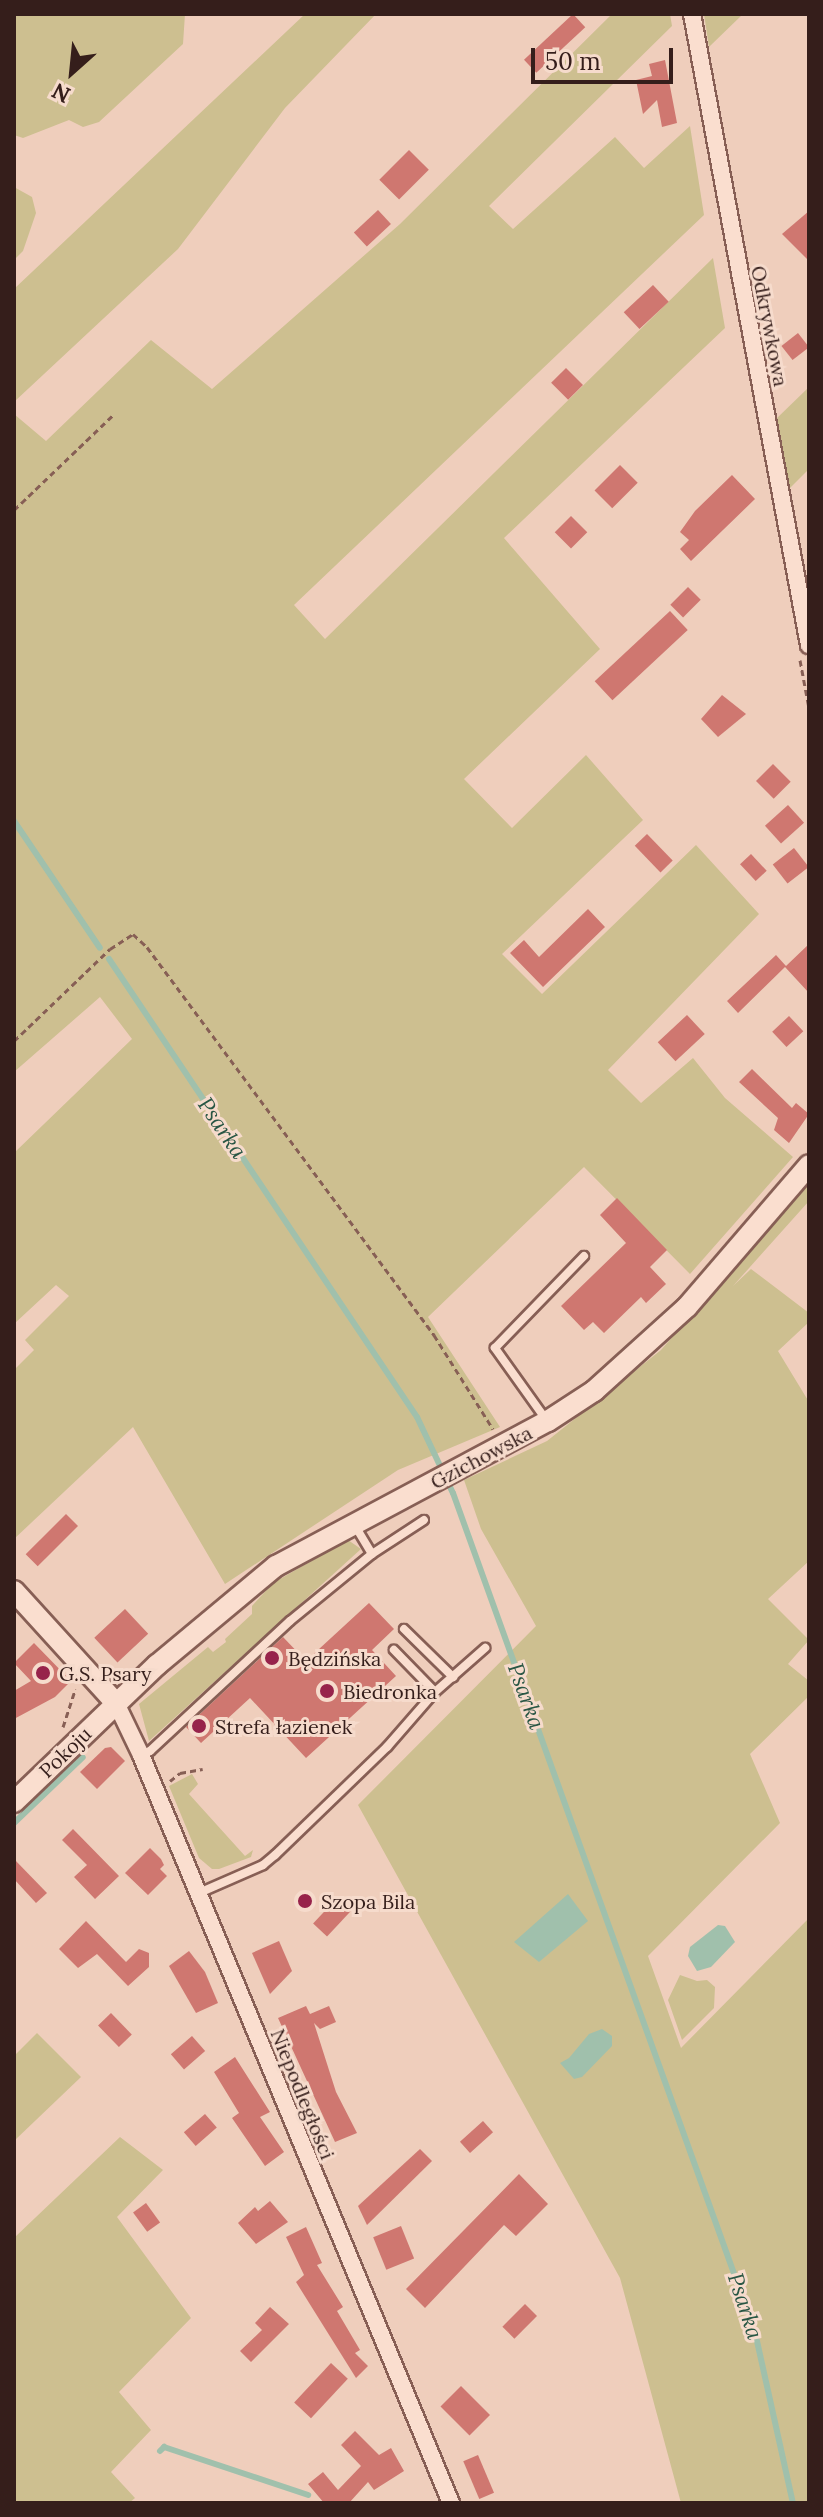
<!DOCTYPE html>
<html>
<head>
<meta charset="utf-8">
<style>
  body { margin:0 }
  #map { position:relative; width:823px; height:2517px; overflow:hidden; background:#efcebc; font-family:Lora,serif }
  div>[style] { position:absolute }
  .green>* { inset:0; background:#cdbf90 }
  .water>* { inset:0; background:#a0c0ac }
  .stream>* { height:6px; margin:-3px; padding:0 3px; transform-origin:3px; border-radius:3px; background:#a0c0ac }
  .building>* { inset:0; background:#cf7770; transform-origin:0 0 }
  .path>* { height:3px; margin-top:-1.5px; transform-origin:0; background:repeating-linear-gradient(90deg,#875f55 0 6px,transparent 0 10px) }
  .roads { filter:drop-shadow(2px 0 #875f55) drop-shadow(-2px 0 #875f55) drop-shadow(0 2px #875f55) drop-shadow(0 -2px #875f55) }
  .service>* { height:8px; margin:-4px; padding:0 4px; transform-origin:4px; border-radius:4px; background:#fadecf }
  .minor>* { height:16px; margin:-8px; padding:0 8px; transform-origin:8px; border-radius:8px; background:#fadecf }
  .tertiary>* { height:20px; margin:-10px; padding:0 10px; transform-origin:10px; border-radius:10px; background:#fadecf }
  .dots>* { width:22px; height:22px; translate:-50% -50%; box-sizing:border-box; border:4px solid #f6dbcc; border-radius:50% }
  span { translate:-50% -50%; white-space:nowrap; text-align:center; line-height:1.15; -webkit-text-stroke:6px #f6dbcc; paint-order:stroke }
  .street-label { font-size:20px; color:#351e1b }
  .poi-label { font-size:20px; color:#351e1b }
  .left { translate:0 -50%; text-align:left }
  .water-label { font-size:22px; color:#295644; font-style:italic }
  .frame { position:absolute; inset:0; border:16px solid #351e1b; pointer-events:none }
  .north { position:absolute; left:32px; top:32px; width:80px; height:80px; -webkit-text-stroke:6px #f6dbcc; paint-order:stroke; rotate:207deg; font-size:22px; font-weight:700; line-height:32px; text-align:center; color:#351e1b }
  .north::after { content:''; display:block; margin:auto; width:28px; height:36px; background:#351e1b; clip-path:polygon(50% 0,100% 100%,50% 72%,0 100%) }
  .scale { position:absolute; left:531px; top:48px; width:142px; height:36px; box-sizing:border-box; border:4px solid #351e1b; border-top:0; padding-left:10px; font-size:24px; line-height:28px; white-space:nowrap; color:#351e1b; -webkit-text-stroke:6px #f6dbcc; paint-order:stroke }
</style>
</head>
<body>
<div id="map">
  <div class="green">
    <i style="clip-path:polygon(14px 14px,185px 14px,183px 44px,99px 122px,83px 127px,69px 120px,23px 138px,14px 135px)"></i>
    <i style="clip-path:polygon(305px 14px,376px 14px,285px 108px,178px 249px,14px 402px,14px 289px)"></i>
    <i style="clip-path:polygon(612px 14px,670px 14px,672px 26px,489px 206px,513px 229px,615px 137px,644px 168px,690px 126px,704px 215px,294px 605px,325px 639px,713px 258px,725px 328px,504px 538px,600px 649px,464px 779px,512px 828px,586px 755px,643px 820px,502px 954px,542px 994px,696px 845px,759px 914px,608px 1070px,641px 1103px,693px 1058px,725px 1098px,793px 1157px,690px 1274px,584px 1167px,428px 1317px,500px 1427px,398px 1470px,225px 1584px,133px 1427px,14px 1539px,14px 1370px,34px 1350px,25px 1340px,69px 1296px,56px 1285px,14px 1324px,14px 1153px,132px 1039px,100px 997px,14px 1072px,14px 414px,46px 441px,151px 340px,212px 389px,400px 224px)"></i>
    <i style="clip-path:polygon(704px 14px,743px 14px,709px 47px)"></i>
    <i style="clip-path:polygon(14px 187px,32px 197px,36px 213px,23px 251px,14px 260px)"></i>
    <i style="clip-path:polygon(809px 387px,809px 469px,789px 489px,776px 419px)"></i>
    <i style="clip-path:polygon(809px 1180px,809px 1201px,733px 1286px,751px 1269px,809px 1313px,809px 1322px,778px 1351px,809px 1402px,809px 1561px,768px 1599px,809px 1640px,788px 1664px,809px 1681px,809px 1696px,750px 1754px,780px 1823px,648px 1956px,681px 2048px,809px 1918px,809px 2503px,681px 2503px,620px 2278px,358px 1805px,536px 1626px,481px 1529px,464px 1480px,547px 1441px,661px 1350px)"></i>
    <i style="clip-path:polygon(348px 1540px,361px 1549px,149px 1741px,139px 1704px,208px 1647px,213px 1652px,226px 1642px,225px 1639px,252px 1614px,252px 1606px,273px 1583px)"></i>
    <i style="clip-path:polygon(192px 1774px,198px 1784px,189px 1794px,245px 1856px,253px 1850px,251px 1857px,219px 1869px,212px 1869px,199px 1858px,169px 1786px)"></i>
    <i style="clip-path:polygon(680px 1975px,697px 1981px,707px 1980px,715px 1987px,714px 2008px,682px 2040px,668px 2000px)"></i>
    <i style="clip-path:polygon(37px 2033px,81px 2077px,14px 2141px,14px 2056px)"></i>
    <i style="clip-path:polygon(120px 2137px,163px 2170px,117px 2217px,191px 2318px,119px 2392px,151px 2430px,111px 2472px,135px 2498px,129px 2503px,14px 2503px,14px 2238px)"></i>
  </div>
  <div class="water">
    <i style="clip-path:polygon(568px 1894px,588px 1921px,539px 1962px,514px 1942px)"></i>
    <i style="clip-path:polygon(718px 1925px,725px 1926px,735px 1942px,711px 1967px,697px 1971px,688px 1956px,690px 1947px)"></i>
    <i style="clip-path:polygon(602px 2029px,612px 2036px,612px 2046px,582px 2077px,574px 2079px,560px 2063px,569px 2058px,589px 2034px)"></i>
  </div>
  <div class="stream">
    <i style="left:14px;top:821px;width:153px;rotate:55.9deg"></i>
    <i style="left:109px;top:959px;width:552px;rotate:56.08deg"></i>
    <i style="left:417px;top:1417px;width:84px;rotate:64.7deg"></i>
    <i style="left:453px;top:1493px;width:892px;rotate:70.2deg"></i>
    <i style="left:755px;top:2332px;width:175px;rotate:77.5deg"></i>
    <i style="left:14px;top:1823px;width:95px;rotate:-43.7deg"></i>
    <i style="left:160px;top:2451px;width:6px;rotate:-45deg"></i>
    <i style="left:164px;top:2447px;width:152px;rotate:18.4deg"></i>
  </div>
  <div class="building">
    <i style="left:573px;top:14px;width:18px;height:67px;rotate:47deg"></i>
    <i style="clip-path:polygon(665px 60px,677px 123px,662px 127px,657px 100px,643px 114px,636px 80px,652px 76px,649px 64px)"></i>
    <i style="left:409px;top:150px;width:28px;height:42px;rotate:45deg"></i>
    <i style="left:378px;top:210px;width:19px;height:33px;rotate:47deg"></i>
    <i style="clip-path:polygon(809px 211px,809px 261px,782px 234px)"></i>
    <i style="left:653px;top:285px;width:23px;height:40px;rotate:47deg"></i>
    <i style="left:798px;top:333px;width:18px;height:21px;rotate:52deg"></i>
    <i style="left:566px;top:368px;width:24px;height:21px;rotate:45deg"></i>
    <i style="left:620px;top:465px;width:25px;height:36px;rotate:45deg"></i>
    <i style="clip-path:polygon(732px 475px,755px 499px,691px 561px,680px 549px,689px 540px,680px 532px,695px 511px)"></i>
    <i style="left:571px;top:516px;width:23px;height:23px;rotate:45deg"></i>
    <i style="left:688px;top:587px;width:18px;height:25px;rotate:45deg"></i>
    <i style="left:670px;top:611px;width:26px;height:103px;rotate:47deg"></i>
    <i style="clip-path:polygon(722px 695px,746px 714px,718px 737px,701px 719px)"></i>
    <i style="left:773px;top:764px;width:25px;height:24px;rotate:45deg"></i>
    <i style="left:788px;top:805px;width:24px;height:31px;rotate:48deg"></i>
    <i style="left:647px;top:834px;width:37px;height:17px;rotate:46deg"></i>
    <i style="left:794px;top:848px;width:24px;height:27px;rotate:52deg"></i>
    <i style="left:751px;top:854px;width:23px;height:15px;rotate:47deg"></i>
    <i style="clip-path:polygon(588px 909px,605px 927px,543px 987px,510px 953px,524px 940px,539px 957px)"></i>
    <i style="clip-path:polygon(809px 944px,809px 993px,785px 967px,738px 1013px,727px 1001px,776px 955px,786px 966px)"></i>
    <i style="left:687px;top:1015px;width:26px;height:40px;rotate:47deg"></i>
    <i style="left:789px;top:1016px;width:21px;height:23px;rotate:47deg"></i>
    <i style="clip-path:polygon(752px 1069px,792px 1108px,796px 1103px,809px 1114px,789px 1143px,774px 1130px,778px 1118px,739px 1082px)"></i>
    <i style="clip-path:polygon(617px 1198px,667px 1250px,650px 1267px,666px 1284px,646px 1303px,641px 1297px,604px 1333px,593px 1322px,584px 1330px,561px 1306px,626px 1243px,600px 1215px)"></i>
    <i style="left:66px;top:1514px;width:17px;height:57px;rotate:45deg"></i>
    <i style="clip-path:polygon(369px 1603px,394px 1629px,372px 1650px,396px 1676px,306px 1758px,250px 1698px,201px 1743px,186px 1727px,283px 1637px,306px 1661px)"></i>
    <i style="left:125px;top:1609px;width:34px;height:42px;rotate:47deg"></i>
    <i style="clip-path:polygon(34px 1643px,71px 1681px,55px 1697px,14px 1719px,14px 1691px,31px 1681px,14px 1663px)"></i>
    <i style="clip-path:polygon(111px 1747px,125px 1761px,97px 1789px,80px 1772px,105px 1748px)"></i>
    <i style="clip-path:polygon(73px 1829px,119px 1876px,95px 1899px,74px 1877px,87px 1865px,62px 1840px)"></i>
    <i style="clip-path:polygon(150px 1848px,161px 1859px,164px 1865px,160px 1869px,167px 1876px,148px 1895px,125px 1873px)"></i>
    <i style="clip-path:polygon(14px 1859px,47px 1893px,36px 1903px,14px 1879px)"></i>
    <i style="left:337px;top:1898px;width:19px;height:35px;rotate:43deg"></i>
    <i style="clip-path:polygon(86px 1921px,126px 1962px,139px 1949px,149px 1953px,149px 1967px,128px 1986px,97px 1954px,78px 1968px,59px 1949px)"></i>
    <i style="clip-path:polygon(279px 1941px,292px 1971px,270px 1994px,252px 1953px)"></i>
    <i style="clip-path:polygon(189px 1951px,205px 1972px,218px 2003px,196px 2013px,169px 1966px)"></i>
    <i style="clip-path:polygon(306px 2006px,310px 2014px,329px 2006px,336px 2022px,320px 2029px,314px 2023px,336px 2092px,357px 2133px,335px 2142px,278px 2018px)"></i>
    <i style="left:111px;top:2013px;width:30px;height:18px;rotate:46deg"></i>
    <i style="left:192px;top:2036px;width:20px;height:28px;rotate:49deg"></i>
    <i style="clip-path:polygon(235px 2057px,270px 2112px,260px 2117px,284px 2152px,265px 2166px,232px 2118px,239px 2113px,214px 2072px)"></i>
    <i style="left:205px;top:2114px;width:18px;height:28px;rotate:49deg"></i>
    <i style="left:483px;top:2121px;width:15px;height:31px;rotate:48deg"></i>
    <i style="clip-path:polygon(420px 2149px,432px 2161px,367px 2225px,358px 2206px)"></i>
    <i style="clip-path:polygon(519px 2174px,548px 2204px,516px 2236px,504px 2225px,425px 2308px,406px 2289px)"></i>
    <i style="clip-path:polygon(270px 2201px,288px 2222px,256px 2244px,238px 2223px,255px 2207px,258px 2211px)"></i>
    <i style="left:146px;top:2203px;width:24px;height:16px;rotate:54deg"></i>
    <i style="left:401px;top:2226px;width:35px;height:30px;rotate:68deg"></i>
    <i style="clip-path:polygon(306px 2227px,322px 2263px,317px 2265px,343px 2307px,337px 2311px,360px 2350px,355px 2353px,368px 2366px,356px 2378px,296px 2282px,304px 2275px,286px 2237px)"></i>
    <i style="left:525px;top:2304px;width:17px;height:32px;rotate:45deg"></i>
    <i style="clip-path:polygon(270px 2307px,289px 2324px,251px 2362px,240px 2351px,262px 2330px,255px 2323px)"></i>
    <i style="left:331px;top:2363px;width:23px;height:54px;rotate:43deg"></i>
    <i style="left:461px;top:2386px;width:41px;height:29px;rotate:45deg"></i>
    <i style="clip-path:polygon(355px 2431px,379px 2455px,391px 2448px,404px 2471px,374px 2490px,368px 2482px,349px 2503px,324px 2503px,308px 2484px,323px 2472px,338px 2490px,361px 2466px,341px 2445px)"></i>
    <i style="left:478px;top:2455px;width:41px;height:16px;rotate:67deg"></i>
  </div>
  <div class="path">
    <i style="left:14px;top:510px;width:136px;rotate:-43.8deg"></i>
    <i style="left:800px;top:660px;width:49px;rotate:79.4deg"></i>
    <i style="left:14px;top:1041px;width:133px;rotate:-43.8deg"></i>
    <i style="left:110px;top:949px;width:27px;rotate:-33deg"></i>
    <i style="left:133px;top:934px;width:19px;rotate:43deg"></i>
    <i style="left:147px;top:947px;width:483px;rotate:53.5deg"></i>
    <i style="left:434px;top:1335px;width:111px;rotate:57.9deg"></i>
    <i style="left:63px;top:1727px;width:40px;rotate:-72deg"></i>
    <i style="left:170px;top:1781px;width:13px;rotate:-39deg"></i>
    <i style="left:180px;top:1773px;width:23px;rotate:-10deg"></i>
  </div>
  <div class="roads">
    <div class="service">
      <i style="left:547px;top:1421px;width:90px;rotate:-125.5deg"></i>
      <i style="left:495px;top:1348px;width:128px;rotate:-45.9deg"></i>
      <i style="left:372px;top:1554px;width:62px;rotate:-33.2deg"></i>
      <i style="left:404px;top:1629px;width:69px;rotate:44.4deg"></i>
      <i style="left:435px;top:1692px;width:67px;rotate:-41.3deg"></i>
      <i style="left:141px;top:1755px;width:10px;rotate:-24deg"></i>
      <i style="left:150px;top:1751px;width:191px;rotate:-42.9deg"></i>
      <i style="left:290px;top:1621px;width:106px;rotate:-39.3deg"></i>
      <i style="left:372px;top:1554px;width:33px;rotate:-121deg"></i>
      <i style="left:199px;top:1893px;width:70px;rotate:-23.6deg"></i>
      <i style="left:263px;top:1865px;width:16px;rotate:-40deg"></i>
      <i style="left:275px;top:1855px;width:156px;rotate:-44deg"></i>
      <i style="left:387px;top:1747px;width:73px;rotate:-48.9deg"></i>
      <i style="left:435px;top:1692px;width:59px;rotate:-134.3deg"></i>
    </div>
    <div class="minor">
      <i style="left:692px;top:14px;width:642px;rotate:79.5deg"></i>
      <i style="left:116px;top:1703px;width:58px;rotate:64.3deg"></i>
      <i style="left:141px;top:1755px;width:810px;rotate:67.49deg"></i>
    </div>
    <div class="tertiary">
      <i style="left:14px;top:1591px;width:151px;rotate:47.7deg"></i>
      <i style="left:14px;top:1802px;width:198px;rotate:-43.8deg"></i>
      <i style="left:157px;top:1665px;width:155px;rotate:-39.8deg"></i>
      <i style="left:276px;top:1566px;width:308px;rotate:-28.1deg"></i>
      <i style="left:548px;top:1421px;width:55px;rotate:-33.1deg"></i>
      <i style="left:594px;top:1391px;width:125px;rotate:-42.1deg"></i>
      <i style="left:687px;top:1307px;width:187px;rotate:-49.3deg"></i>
    </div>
  </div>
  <div class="dots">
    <i style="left:272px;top:1658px;background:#97234b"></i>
    <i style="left:43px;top:1673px;background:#97234b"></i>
    <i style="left:327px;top:1691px;background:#97234b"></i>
    <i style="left:199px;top:1726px;background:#97234b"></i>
    <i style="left:305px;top:1901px;background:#97234b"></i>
  </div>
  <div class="street-label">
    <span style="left:770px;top:326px;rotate:79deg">Odkrywkowa</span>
    <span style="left:481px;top:1457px;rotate:-28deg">Gzichowska</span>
    <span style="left:65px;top:1752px;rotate:-44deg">Pokoju</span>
    <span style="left:303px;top:2094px;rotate:68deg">Niepodległości</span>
  </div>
  <div class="poi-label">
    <span class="left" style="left:288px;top:1658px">Będzińska</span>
    <span class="left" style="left:59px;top:1673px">G.S. Psary</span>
    <span class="left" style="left:343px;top:1691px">Biedronka</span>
    <span class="left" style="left:215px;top:1726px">Strefa łazienek</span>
    <span class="left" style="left:321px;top:1901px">Szopa Bila</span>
  </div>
  <div class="water-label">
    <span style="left:222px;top:1128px;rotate:56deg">Psarka</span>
    <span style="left:526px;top:1696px;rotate:70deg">Psarka</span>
    <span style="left:745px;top:2306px;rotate:72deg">Psarka</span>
  </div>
  <div class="frame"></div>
  <div class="north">N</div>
  <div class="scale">50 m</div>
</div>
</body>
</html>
